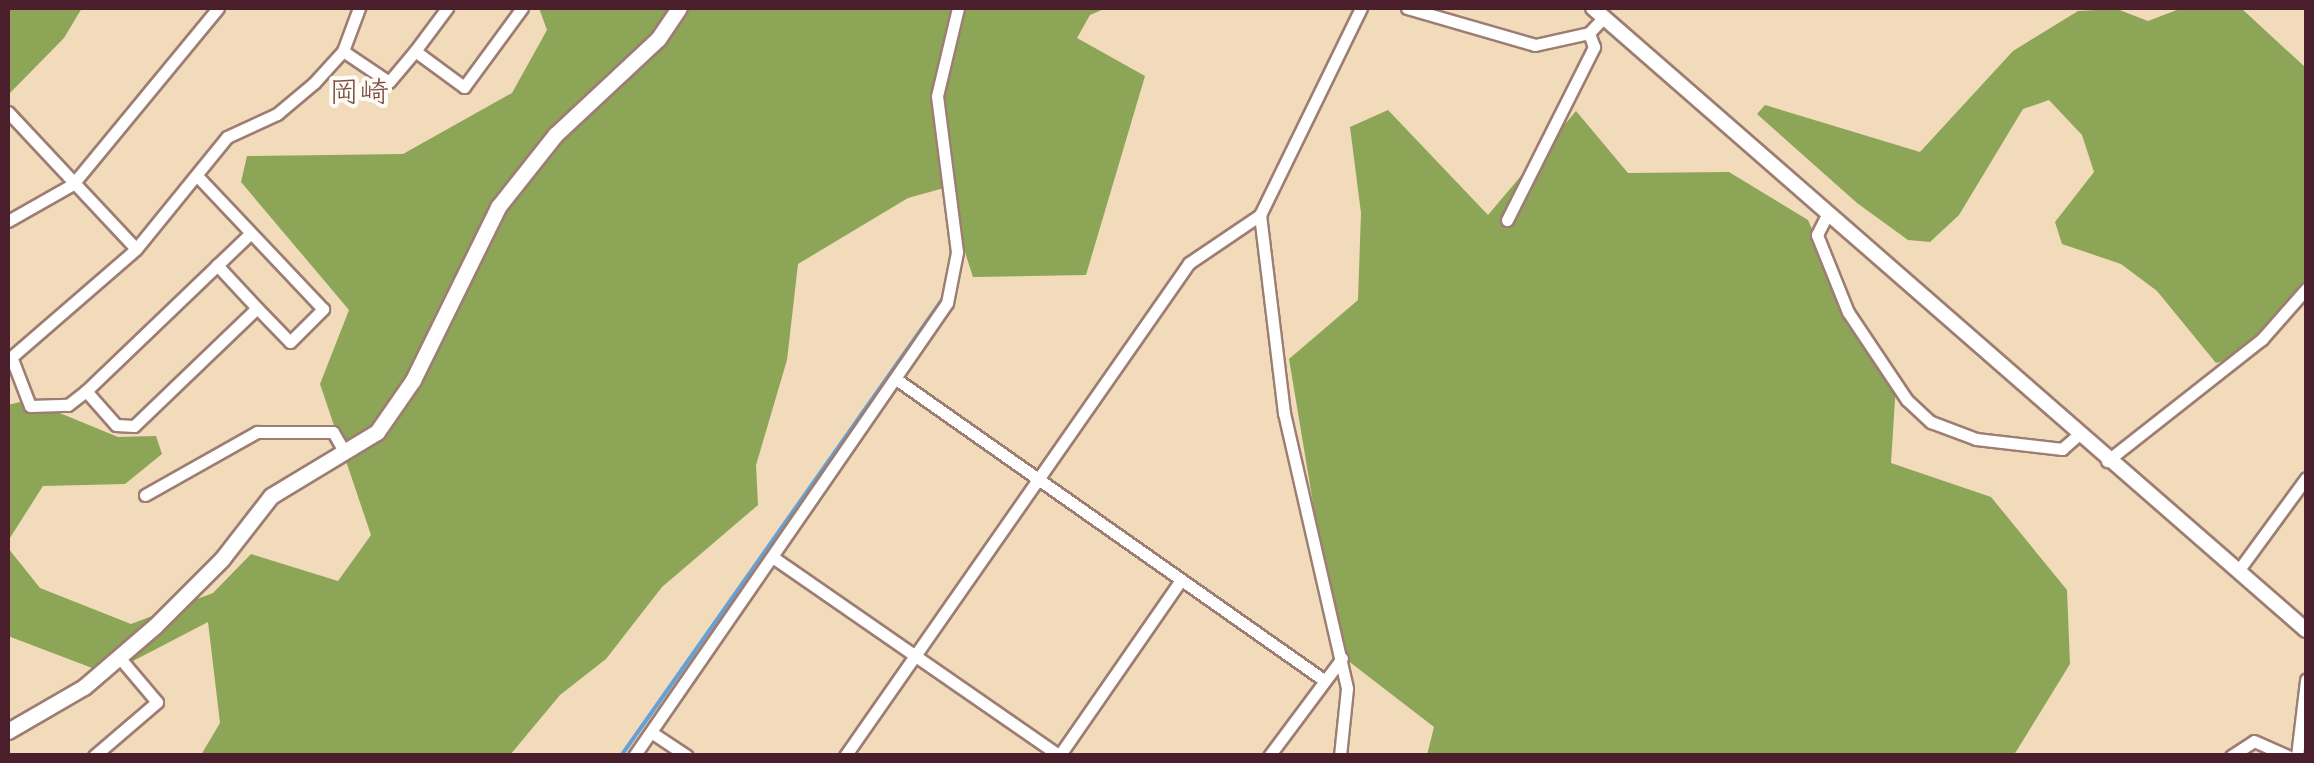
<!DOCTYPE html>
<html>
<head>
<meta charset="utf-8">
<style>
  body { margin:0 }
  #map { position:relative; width:2314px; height:763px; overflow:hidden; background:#f1dbbb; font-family:Pangolin,"Klee One",sans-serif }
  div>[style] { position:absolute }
  .forest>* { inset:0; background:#8ca556 }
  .stream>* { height:4px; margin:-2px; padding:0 2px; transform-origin:2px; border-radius:2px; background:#66a1d6 }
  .roads { filter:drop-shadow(2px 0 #9e7d73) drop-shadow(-2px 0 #9e7d73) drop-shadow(0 2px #9e7d73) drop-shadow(0 -2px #9e7d73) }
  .minor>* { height:11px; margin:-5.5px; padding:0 5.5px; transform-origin:5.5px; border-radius:5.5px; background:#fff }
  .tertiary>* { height:14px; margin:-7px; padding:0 7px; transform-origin:7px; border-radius:7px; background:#fff }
  .secondary>* { height:15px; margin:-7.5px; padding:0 7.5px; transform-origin:7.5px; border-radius:7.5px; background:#fff }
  span { translate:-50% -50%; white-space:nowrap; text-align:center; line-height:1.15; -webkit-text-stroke:8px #fdfcf7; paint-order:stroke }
  .neighbourhood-label { font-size:30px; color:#7e5045 }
  .frame { position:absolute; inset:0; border:10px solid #4a1f2b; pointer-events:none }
</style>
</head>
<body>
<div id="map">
  <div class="forest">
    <i style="clip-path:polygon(8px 8px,82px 8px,64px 38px,8px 95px)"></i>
    <i style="clip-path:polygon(539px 8px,1106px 8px,1090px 15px,1077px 38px,1145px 76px,1086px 275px,973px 277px,944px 188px,908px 198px,798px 264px,787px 360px,756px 465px,758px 505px,662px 587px,606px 659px,560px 695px,510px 755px,201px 755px,220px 723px,208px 622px,108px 674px,8px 636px,8px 548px,40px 588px,131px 624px,213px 593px,251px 554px,338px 581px,371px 535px,320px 384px,349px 310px,241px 182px,247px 156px,403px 154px,512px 93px,547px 30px)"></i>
    <i style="clip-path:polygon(2182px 8px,2241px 8px,2306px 68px,2306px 286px,2240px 357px,2216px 363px,2157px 291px,2121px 264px,2062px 244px,2055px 222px,2094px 172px,2082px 135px,2049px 100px,2023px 109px,1959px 215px,1930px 242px,1908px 240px,1857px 203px,1757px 114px,1765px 105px,1920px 152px,2013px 51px,2078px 11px,2117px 9px,2148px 21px)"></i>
    <i style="clip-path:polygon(1388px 110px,1488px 215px,1576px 111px,1628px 173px,1729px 172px,1808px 220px,1848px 312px,1896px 384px,1891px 463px,1991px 497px,2067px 590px,2070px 664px,2014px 755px,1427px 755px,1434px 727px,1338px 653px,1289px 359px,1358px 300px,1361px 213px,1350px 127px)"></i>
    <i style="clip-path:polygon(28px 400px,118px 437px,156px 436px,162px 454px,125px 484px,43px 486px,8px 541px,8px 405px)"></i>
  </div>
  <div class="stream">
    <i style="left:621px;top:756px;width:561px;rotate:-54.87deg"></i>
  </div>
  <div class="roads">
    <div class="minor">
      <i style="left:1407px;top:8px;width:133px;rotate:16.1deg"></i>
      <i style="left:1535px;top:45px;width:55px;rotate:-12.5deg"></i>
      <i style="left:1589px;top:33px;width:21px;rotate:-47deg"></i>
      <i style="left:343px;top:51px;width:55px;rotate:34deg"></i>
      <i style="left:389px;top:82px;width:40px;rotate:-50deg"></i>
      <i style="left:415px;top:51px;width:61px;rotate:36.3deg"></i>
      <i style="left:464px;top:87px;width:98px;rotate:-53.7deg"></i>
      <i style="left:415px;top:51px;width:54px;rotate:-53.3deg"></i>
      <i style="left:8px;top:112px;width:187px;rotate:46.9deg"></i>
      <i style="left:1826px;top:217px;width:20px;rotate:117deg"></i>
      <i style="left:1817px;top:235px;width:83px;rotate:68.1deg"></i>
      <i style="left:1848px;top:312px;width:106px;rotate:56.2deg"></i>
      <i style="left:1907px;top:400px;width:33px;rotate:43deg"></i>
      <i style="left:1931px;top:422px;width:48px;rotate:20.7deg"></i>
      <i style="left:1976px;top:439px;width:87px;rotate:6.6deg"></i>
      <i style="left:2062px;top:449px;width:20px;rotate:-41deg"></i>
      <i style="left:1507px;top:220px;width:194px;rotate:-63.3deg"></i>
      <i style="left:1594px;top:47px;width:15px;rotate:-110deg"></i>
      <i style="left:8px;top:221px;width:75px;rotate:-29.6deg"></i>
      <i style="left:73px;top:184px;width:228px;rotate:-50.5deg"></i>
      <i style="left:217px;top:265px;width:59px;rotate:47.1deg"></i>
      <i style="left:12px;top:359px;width:50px;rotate:69deg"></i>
      <i style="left:30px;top:406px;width:38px;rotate:-2deg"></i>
      <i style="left:68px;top:405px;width:23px;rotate:-38deg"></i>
      <i style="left:86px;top:391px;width:45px;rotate:48.6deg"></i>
      <i style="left:116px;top:425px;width:18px;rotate:3deg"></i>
      <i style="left:134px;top:426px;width:170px;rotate:-43.8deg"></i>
      <i style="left:257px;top:308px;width:47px;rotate:45.9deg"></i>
      <i style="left:290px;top:342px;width:47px;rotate:-45deg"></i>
      <i style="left:323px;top:309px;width:182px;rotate:-133.4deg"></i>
      <i style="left:8px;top:360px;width:169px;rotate:-40.9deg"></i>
      <i style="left:136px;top:249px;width:144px;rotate:-50.9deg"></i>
      <i style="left:227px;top:137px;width:55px;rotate:-24.7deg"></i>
      <i style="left:277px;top:114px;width:48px;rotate:-40deg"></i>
      <i style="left:314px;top:83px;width:43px;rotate:-47.8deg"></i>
      <i style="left:343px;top:51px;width:46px;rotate:-69.6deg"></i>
      <i style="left:896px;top:379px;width:520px;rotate:35.13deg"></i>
      <i style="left:86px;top:391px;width:228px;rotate:-43.8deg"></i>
      <i style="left:2107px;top:461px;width:197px;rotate:-38.2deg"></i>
      <i style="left:2262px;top:339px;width:67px;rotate:-48.7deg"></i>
      <i style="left:145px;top:495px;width:129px;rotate:-29.4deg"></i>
      <i style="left:257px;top:432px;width:76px"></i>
      <i style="left:333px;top:432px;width:24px;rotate:60deg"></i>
      <i style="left:774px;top:558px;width:348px;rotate:34.7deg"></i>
      <i style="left:2238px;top:571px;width:115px;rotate:-53.8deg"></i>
      <i style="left:651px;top:732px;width:43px;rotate:33.7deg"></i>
      <i style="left:94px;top:756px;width:83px;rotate:-40.6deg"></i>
      <i style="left:157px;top:702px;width:59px;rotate:-130.2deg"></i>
      <i style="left:634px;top:756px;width:551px;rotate:-55.36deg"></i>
      <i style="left:947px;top:303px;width:52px;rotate:-78.9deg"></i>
      <i style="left:957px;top:252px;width:157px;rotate:-97.3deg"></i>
      <i style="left:937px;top:96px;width:90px;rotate:-76.6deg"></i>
      <i style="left:845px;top:756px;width:601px;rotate:-55.09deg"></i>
      <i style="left:1189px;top:263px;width:86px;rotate:-34.1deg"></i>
      <i style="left:1059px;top:756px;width:214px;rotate:-55.3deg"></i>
      <i style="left:1269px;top:756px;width:122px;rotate:-53.3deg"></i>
      <i style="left:1340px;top:756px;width:68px;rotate:-84.1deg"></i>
      <i style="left:1347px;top:688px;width:282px;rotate:-102.9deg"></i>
      <i style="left:1284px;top:413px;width:199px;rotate:-96.9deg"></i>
      <i style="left:1260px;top:215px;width:230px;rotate:-64deg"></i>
      <i style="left:2231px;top:756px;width:27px;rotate:-33deg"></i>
      <i style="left:2254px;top:741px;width:37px;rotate:24deg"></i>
      <i style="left:2297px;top:756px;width:77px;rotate:-83.2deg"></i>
    </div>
    <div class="tertiary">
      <i style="left:1593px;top:8px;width:946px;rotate:41.1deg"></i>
    </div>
    <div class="secondary">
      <i style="left:8px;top:731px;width:88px;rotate:-30.1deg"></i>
      <i style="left:84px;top:687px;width:94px;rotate:-40.7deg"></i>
      <i style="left:155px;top:626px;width:95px;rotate:-45deg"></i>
      <i style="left:222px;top:559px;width:80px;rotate:-52.1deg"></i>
      <i style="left:271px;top:496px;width:124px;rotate:-31.1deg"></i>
      <i style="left:377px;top:432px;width:63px;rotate:-55.3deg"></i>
      <i style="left:413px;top:380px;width:193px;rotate:-63.8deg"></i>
      <i style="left:498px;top:207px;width:92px;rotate:-51.6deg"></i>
      <i style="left:555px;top:135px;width:141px;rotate:-43deg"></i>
      <i style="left:658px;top:39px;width:37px;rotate:-56deg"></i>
    </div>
  </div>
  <div class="neighbourhood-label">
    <span style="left:359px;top:93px">岡崎</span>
  </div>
  <div class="frame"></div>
</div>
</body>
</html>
